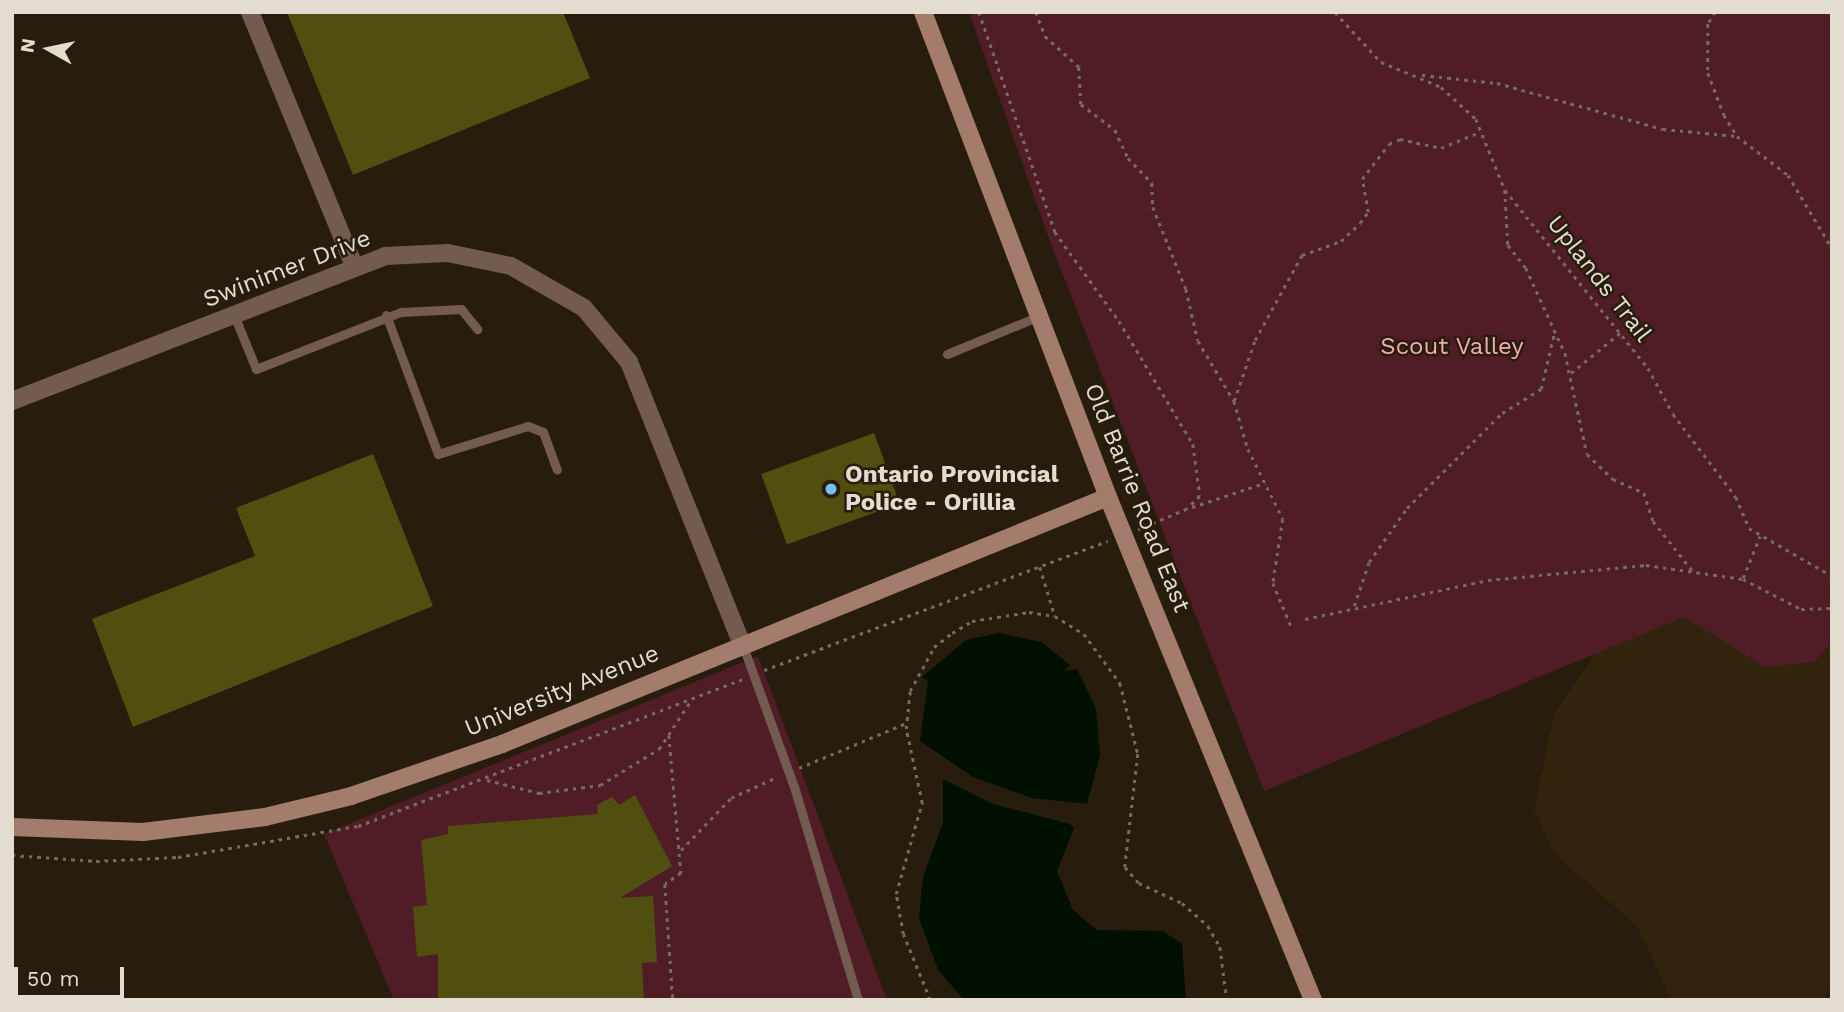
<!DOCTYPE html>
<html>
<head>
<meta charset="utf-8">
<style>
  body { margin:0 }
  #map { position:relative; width:1844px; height:1012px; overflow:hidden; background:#281d0d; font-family:"Work Sans",sans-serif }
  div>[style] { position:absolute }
  .built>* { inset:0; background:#32230c }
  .green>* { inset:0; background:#501d27 }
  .water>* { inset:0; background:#001000 }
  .building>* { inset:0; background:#504f0f; transform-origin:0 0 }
  .path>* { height:2.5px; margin-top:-1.25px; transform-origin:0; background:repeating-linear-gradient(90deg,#756c5e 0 3.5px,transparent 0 8.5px) }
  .lane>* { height:9px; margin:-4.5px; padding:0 4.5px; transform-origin:4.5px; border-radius:4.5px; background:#745b51 }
  .street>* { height:18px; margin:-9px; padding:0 9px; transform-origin:9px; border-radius:9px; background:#745b51 }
  .secondary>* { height:18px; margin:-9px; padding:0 9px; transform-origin:9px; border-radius:9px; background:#a47c6c }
  .dots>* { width:19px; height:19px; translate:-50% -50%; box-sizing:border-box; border:4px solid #281d0d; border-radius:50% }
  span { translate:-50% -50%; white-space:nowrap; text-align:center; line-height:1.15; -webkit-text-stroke:5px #281d0d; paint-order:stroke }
  .street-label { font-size:24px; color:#e3dcd1 }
  .park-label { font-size:24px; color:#f5a9b3 }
  .poi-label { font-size:24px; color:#e3dcd1; font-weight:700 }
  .left { translate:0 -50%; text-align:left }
  .frame { position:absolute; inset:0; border:14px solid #e3dcd1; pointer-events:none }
  .north { position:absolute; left:14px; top:14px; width:70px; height:70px; -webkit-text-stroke:5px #281d0d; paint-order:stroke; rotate:279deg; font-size:19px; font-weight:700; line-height:28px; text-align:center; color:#e3dcd1 }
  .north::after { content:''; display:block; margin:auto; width:24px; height:32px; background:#e3dcd1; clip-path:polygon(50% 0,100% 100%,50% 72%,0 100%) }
  .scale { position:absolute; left:14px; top:967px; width:110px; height:32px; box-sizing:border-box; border:4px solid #e3dcd1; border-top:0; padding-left:9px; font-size:21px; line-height:24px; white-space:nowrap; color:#e3dcd1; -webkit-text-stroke:5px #281d0d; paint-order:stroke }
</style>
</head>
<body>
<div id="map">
  <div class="built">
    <i style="clip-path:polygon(1685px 617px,1765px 667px,1814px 662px,1832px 642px,1832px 977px,1824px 1000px,1671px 1000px,1638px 927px,1554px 853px,1534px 810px,1554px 714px,1598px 650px)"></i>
  </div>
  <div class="green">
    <i style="clip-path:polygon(969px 12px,1832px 12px,1832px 642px,1814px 662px,1765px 667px,1684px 617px,1264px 791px,1048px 236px)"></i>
    <i style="clip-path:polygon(758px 656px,887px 1000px,394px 1000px,324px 834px)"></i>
  </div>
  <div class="water">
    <i style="clip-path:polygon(999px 633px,1041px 642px,1070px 665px,1064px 671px,1077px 669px,1096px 709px,1100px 755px,1087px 804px,1032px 798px,973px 777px,920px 741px,928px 681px,922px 677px,966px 640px)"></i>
    <i style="clip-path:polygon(943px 779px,993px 804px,1070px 824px,1074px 828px,1057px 871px,1073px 910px,1097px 930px,1163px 931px,1182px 944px,1186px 1000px,964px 1000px,938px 970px,919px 918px,923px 877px,943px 823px)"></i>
  </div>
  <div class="building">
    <i style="clip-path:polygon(287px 12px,563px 12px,590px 78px,353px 175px)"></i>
    <i style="left:874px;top:433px;width:75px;height:120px;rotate:70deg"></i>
    <i style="clip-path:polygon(373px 454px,433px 606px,133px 727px,92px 619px,255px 556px,236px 508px)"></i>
    <i style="clip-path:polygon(635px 795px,672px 866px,620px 898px,653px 896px,657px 962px,642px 963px,644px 1000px,438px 1000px,438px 954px,417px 957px,413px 907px,427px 905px,421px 840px,448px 834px,448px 826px,598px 814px,597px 805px,612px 797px,619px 805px)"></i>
  </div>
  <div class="path">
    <i style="left:979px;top:12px;width:233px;rotate:70.9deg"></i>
    <i style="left:1055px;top:232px;width:110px;rotate:54.3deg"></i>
    <i style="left:1119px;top:321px;width:144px;rotate:59deg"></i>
    <i style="left:1193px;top:444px;width:52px;rotate:82.3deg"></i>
    <i style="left:1200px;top:496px;width:18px;rotate:135deg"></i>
    <i style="left:1187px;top:509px;width:53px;rotate:156.8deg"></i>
    <i style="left:1036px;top:12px;width:26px;rotate:69deg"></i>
    <i style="left:1045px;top:36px;width:46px;rotate:42.4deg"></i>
    <i style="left:1079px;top:67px;width:37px;rotate:87deg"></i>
    <i style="left:1081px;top:104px;width:43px;rotate:37.4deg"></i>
    <i style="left:1115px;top:130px;width:31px;rotate:65deg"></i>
    <i style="left:1128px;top:158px;width:35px;rotate:46deg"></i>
    <i style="left:1152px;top:183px;width:24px;rotate:88deg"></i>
    <i style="left:1153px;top:207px;width:88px;rotate:68.1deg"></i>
    <i style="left:1186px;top:289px;width:53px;rotate:77deg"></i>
    <i style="left:1198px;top:341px;width:70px;rotate:59deg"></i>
    <i style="left:1234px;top:401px;width:50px;rotate:73.7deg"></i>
    <i style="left:1248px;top:449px;width:78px;rotate:63.4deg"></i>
    <i style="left:1283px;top:519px;width:65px;rotate:98.9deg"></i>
    <i style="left:1273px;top:583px;width:47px;rotate:67.3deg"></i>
    <i style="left:1335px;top:12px;width:68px;rotate:47.4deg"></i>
    <i style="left:1381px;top:62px;width:65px;rotate:22.6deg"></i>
    <i style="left:1441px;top:87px;width:47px;rotate:42.4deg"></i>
    <i style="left:1476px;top:119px;width:77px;rotate:67.8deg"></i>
    <i style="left:1505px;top:190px;width:228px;rotate:51.2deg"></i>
    <i style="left:1648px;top:368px;width:52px;rotate:61.5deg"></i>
    <i style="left:1673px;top:414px;width:104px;rotate:52.8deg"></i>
    <i style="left:1736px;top:497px;width:34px;rotate:67deg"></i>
    <i style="left:1749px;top:528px;width:96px;rotate:30deg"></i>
    <i style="left:1715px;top:12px;width:14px;rotate:120deg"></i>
    <i style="left:1708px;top:24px;width:49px;rotate:90deg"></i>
    <i style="left:1708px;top:73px;width:45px;rotate:69.1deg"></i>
    <i style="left:1724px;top:115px;width:25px;rotate:58deg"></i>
    <i style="left:1737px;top:136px;width:64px;rotate:37.4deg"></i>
    <i style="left:1788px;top:175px;width:85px;rotate:58.9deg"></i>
    <i style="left:1422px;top:75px;width:75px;rotate:6.1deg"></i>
    <i style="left:1497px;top:83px;width:172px;rotate:15.5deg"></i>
    <i style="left:1663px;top:129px;width:74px;rotate:5.4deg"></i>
    <i style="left:1505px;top:190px;width:55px;rotate:86.9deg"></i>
    <i style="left:1508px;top:245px;width:29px;rotate:52deg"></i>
    <i style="left:1526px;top:268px;width:94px;rotate:65.4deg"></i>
    <i style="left:1565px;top:353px;width:103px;rotate:77.7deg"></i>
    <i style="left:1587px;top:454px;width:36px;rotate:44deg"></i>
    <i style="left:1613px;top:479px;width:34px;rotate:24deg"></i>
    <i style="left:1644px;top:493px;width:29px;rotate:72deg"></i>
    <i style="left:1653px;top:521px;width:63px;rotate:51.5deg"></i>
    <i style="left:1571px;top:373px;width:63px;rotate:-39.2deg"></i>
    <i style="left:1234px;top:401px;width:65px;rotate:-71deg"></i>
    <i style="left:1255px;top:340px;width:97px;rotate:-61.1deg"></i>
    <i style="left:1302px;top:255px;width:41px;rotate:-19.7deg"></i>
    <i style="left:1341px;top:241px;width:26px;rotate:-43deg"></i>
    <i style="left:1360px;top:223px;width:14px;rotate:-54deg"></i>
    <i style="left:1368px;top:212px;width:34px;rotate:-100deg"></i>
    <i style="left:1362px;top:179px;width:44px;rotate:-52.4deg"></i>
    <i style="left:1389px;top:144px;width:12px;rotate:-24deg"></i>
    <i style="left:1400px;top:139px;width:42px;rotate:12.4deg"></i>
    <i style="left:1441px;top:148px;width:42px;rotate:-22.3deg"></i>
    <i style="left:1192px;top:507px;width:77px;rotate:-18.2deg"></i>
    <i style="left:1040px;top:567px;width:51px;rotate:73deg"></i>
    <i style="left:1743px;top:578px;width:45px;rotate:-68deg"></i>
    <i style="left:1354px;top:606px;width:46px;rotate:-71.2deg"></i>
    <i style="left:1369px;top:562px;width:66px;rotate:-54.9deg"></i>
    <i style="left:1407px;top:508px;width:134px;rotate:-45deg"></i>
    <i style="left:1502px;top:413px;width:46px;rotate:-31.6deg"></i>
    <i style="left:1541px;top:389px;width:57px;rotate:-76.7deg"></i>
    <i style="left:1305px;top:619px;width:187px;rotate:-12deg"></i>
    <i style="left:1488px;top:580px;width:159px;rotate:-5.4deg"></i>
    <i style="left:1646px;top:565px;width:98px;rotate:8.2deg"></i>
    <i style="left:1743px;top:579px;width:65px;rotate:27.3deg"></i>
    <i style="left:1801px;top:609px;width:31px;rotate:-2deg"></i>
    <i style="left:764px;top:670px;width:367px;rotate:-20.6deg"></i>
    <i style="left:669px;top:735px;width:139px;rotate:85deg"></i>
    <i style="left:681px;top:873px;width:19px;rotate:145deg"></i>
    <i style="left:665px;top:884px;width:116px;rotate:86.1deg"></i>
    <i style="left:799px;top:768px;width:116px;rotate:-22.8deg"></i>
    <i style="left:487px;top:780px;width:54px;rotate:14deg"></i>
    <i style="left:539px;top:793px;width:62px;rotate:-7.5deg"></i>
    <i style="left:600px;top:785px;width:69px;rotate:-31.4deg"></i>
    <i style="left:659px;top:749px;width:60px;rotate:-56.6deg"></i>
    <i style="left:681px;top:850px;width:72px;rotate:-46.1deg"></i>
    <i style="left:731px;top:798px;width:51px;rotate:-24.5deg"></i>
    <i style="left:12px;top:855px;width:84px;rotate:4.1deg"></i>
    <i style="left:96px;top:861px;width:82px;rotate:-2.8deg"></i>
    <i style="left:178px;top:857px;width:183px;rotate:-9.8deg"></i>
    <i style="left:358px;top:826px;width:411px;rotate:-20.9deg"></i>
    <i style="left:839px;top:998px;width:2px;rotate:90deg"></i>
    <i style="left:930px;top:1000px;width:71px;rotate:-112.2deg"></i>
    <i style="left:903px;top:934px;width:41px;rotate:-99.9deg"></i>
    <i style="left:896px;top:894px;width:95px;rotate:-74.1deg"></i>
    <i style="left:922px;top:803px;width:76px;rotate:-102.2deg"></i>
    <i style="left:906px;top:729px;width:38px;rotate:-84deg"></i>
    <i style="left:910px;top:691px;width:50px;rotate:-61.4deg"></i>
    <i style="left:934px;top:647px;width:23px;rotate:-38deg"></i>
    <i style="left:952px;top:633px;width:23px;rotate:-31deg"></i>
    <i style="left:972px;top:621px;width:58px;rotate:-9deg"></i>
    <i style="left:1029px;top:612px;width:26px;rotate:9deg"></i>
    <i style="left:1055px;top:616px;width:34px;rotate:32deg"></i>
    <i style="left:1084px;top:634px;width:61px;rotate:53.7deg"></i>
    <i style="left:1120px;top:683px;width:73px;rotate:75.8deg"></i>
    <i style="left:1138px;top:754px;width:114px;rotate:96.6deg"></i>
    <i style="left:1125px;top:867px;width:21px;rotate:49deg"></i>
    <i style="left:1139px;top:883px;width:47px;rotate:24.9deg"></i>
    <i style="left:1182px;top:903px;width:35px;rotate:41deg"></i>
    <i style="left:1208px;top:926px;width:24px;rotate:60deg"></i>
    <i style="left:1220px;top:947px;width:53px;rotate:82.5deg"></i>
  </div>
  <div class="lane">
    <i style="left:234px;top:315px;width:58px;rotate:67.8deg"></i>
    <i style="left:256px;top:369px;width:156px;rotate:-21.5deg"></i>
    <i style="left:401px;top:312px;width:60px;rotate:-2.9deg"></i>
    <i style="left:461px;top:309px;width:26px;rotate:51deg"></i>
    <i style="left:386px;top:315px;width:148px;rotate:69.5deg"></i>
    <i style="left:438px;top:454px;width:94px;rotate:-17.3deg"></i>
    <i style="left:528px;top:426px;width:16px;rotate:22deg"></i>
    <i style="left:543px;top:432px;width:40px;rotate:69.8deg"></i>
    <i style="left:947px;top:354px;width:100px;rotate:-22.4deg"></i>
    <i style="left:743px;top:646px;width:153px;rotate:70.1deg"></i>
    <i style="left:795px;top:790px;width:219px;rotate:73.3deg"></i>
  </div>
  <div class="street">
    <i style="left:250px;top:12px;width:274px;rotate:67.7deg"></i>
    <i style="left:12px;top:401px;width:400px;rotate:-21.2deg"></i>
    <i style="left:385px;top:256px;width:63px;rotate:-2.7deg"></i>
    <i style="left:448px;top:253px;width:64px;rotate:11.7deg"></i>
    <i style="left:511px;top:266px;width:84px;rotate:29.9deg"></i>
    <i style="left:584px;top:308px;width:70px;rotate:50.2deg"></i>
    <i style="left:629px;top:362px;width:304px;rotate:68.2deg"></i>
  </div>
  <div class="secondary">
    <i style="left:923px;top:12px;width:519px;rotate:69.12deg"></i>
    <i style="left:1108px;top:497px;width:543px;rotate:67.83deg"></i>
    <i style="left:12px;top:827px;width:131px;rotate:2.2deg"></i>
    <i style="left:143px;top:832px;width:123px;rotate:-7deg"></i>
    <i style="left:265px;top:817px;width:89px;rotate:-13.7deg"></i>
    <i style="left:351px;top:796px;width:160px;rotate:-19deg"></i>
    <i style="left:502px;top:744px;width:654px;rotate:-22.18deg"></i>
  </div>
  <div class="dots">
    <i style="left:831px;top:489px;background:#70c2f4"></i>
  </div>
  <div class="street-label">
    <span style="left:287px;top:269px;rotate:-21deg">Swinimer Drive</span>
    <span style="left:1599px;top:279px;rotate:52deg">Uplands Trail</span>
    <span style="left:1137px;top:498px;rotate:68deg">Old Barrie Road East</span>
    <span style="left:562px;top:691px;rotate:-22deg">University Avenue</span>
  </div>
  <div class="park-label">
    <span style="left:1452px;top:347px">Scout Valley</span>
  </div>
  <div class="poi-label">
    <span class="left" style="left:845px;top:489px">Ontario Provincial<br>Police - Orillia</span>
  </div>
  <div class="frame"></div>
  <div class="north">N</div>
  <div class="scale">50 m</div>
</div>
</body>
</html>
